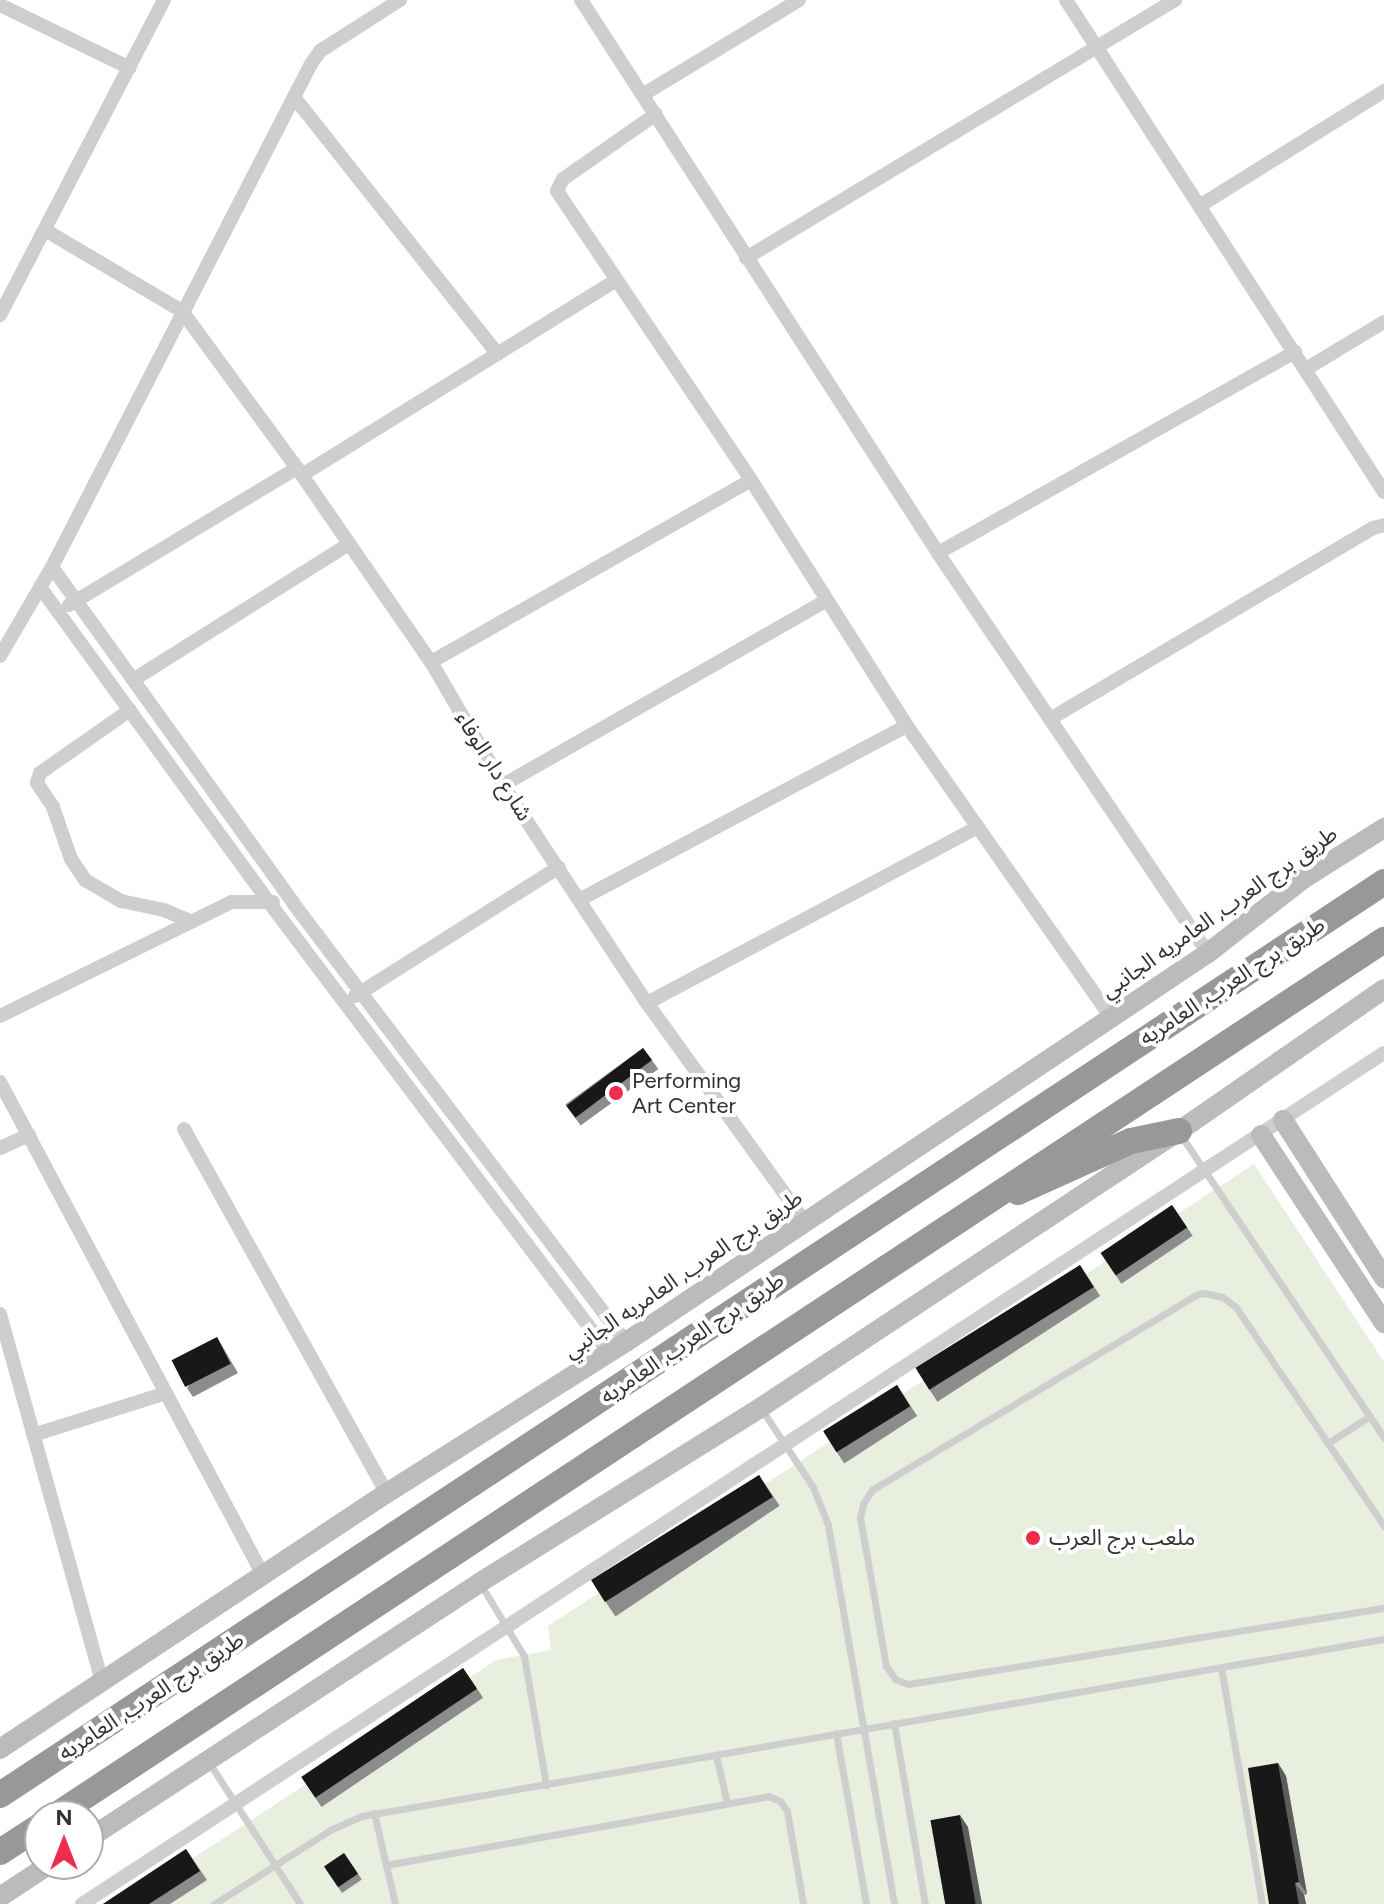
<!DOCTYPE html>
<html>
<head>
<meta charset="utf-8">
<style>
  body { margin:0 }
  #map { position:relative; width:1384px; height:1904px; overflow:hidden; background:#fff; font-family:Figtree,"Noto Sans Arabic",sans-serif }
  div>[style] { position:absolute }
  .green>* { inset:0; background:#e9efdf }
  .lane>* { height:7px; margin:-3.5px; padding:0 3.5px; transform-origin:3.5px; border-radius:3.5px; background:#cecece }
  .street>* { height:14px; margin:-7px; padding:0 7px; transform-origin:7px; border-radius:7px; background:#cecece }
  .secondary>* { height:20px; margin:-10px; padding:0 10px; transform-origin:10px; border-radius:10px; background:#bbb }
  .highway>* { height:26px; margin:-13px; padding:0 13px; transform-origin:13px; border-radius:13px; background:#989898 }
  .wall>* { inset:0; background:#8c8c8c; transform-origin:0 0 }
  .shaded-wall>* { inset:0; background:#5d5d5d }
  .building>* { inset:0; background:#181818; transform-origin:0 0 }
  .dots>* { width:22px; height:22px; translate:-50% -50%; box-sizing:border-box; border:4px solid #fff; border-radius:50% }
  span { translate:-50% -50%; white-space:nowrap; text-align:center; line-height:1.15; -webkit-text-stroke:8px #fff; paint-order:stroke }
  .street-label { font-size:22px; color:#313131 }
  .poi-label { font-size:22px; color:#313131 }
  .left { translate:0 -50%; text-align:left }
  .north { position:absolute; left:24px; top:1800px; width:80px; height:80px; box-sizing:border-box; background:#fff; border:2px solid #adadad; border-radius:50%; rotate:0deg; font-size:22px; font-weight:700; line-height:32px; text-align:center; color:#313131 }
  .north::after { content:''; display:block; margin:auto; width:28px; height:36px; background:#ef2c4a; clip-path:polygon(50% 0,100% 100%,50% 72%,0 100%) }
</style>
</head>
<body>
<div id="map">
  <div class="green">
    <i style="clip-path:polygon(1254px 1164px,1384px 1362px,1384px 1904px,123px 1904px,496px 1660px,551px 1650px,548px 1626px)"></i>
  </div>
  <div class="lane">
    <i style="left:1180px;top:1134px;width:366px;rotate:56.1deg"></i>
    <i style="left:762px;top:1410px;width:92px;rotate:56.5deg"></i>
    <i style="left:813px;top:1487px;width:41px;rotate:68.5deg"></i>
    <i style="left:828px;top:1525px;width:385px;rotate:80.1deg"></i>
    <i style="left:1328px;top:1443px;width:50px;rotate:-32.7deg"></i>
    <i style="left:1384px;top:1526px;width:264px;rotate:-124.1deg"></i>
    <i style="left:1236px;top:1307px;width:17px;rotate:-144deg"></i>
    <i style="left:1222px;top:1297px;width:18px;rotate:-167deg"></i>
    <i style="left:1204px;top:1293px;width:8px;rotate:166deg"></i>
    <i style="left:1196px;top:1295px;width:378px;rotate:149deg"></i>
    <i style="left:872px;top:1490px;width:17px;rotate:123deg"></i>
    <i style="left:863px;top:1504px;width:13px;rotate:103deg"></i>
    <i style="left:860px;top:1517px;width:151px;rotate:80.1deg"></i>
    <i style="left:886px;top:1666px;width:16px;rotate:55deg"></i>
    <i style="left:895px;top:1679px;width:14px;rotate:21deg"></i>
    <i style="left:908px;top:1684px;width:482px;rotate:-9.1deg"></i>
    <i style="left:481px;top:1585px;width:83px;rotate:58.8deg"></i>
    <i style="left:524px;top:1656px;width:131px;rotate:80.3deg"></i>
    <i style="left:1221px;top:1667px;width:241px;rotate:80.2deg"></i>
    <i style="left:894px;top:1723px;width:184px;rotate:80.3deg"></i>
    <i style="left:836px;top:1733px;width:174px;rotate:80deg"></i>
    <i style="left:716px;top:1755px;width:49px;rotate:77.1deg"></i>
    <i style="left:208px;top:1761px;width:170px;rotate:57.2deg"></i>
    <i style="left:374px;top:1813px;width:93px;rotate:77deg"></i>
    <i style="left:386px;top:1865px;width:388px;rotate:-10.2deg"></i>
    <i style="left:768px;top:1796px;width:13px;rotate:23deg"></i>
    <i style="left:780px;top:1801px;width:12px;rotate:55deg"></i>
    <i style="left:787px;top:1811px;width:94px;rotate:80.2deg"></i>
    <i style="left:214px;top:1904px;width:138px;rotate:-32.5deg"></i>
    <i style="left:330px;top:1830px;width:35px;rotate:-24deg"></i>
    <i style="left:362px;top:1816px;width:1037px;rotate:-9.83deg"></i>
  </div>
  <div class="street">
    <i style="left:581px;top:0;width:658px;rotate:57.15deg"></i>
    <i style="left:938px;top:553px;width:483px;rotate:56deg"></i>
    <i style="left:1066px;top:0;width:586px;rotate:57.12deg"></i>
    <i style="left:0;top:5px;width:144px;rotate:25.9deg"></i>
    <i style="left:644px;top:94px;width:181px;rotate:-31.2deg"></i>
    <i style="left:294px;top:97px;width:328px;rotate:51.6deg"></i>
    <i style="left:656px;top:114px;width:113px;rotate:145deg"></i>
    <i style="left:563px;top:179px;width:13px;rotate:117deg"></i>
    <i style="left:557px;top:191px;width:348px;rotate:56.1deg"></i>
    <i style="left:751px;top:480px;width:291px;rotate:57.6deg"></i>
    <i style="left:907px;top:726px;width:355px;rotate:55deg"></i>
    <i style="left:1201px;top:205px;width:216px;rotate:-31.9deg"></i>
    <i style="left:45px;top:230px;width:159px;rotate:30.6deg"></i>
    <i style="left:182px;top:311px;width:195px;rotate:53.8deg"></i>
    <i style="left:297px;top:468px;width:236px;rotate:55.4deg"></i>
    <i style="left:431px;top:662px;width:143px;rotate:59.7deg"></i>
    <i style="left:503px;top:785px;width:261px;rotate:56.6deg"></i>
    <i style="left:647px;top:1003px;width:270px;rotate:54.2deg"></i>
    <i style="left:746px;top:258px;width:501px;rotate:-31.02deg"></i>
    <i style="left:0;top:315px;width:355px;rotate:-62.5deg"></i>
    <i style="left:1306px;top:369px;width:91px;rotate:-31.1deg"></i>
    <i style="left:302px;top:475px;width:370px;rotate:-31.8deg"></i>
    <i style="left:938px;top:553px;width:410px;rotate:-29.4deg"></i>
    <i style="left:52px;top:567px;width:413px;rotate:54.3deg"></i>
    <i style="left:293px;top:903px;width:551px;rotate:52.82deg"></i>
    <i style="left:40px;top:587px;width:388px;rotate:54deg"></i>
    <i style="left:268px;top:901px;width:566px;rotate:52.97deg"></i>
    <i style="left:69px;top:605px;width:266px;rotate:-31deg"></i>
    <i style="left:0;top:656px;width:103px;rotate:-59.7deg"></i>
    <i style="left:52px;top:567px;width:566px;rotate:-62.76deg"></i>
    <i style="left:311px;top:64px;width:16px;rotate:-55deg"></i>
    <i style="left:320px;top:51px;width:95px;rotate:-32.5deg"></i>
    <i style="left:431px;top:662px;width:368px;rotate:-29.6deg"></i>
    <i style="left:133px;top:680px;width:253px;rotate:-32.2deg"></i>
    <i style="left:130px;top:710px;width:110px;rotate:145deg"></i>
    <i style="left:40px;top:773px;width:10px;rotate:107deg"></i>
    <i style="left:37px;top:783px;width:29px;rotate:56deg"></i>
    <i style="left:53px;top:807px;width:55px;rotate:70.9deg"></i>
    <i style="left:71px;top:859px;width:25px;rotate:56deg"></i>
    <i style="left:85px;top:880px;width:42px;rotate:30.3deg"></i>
    <i style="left:121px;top:901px;width:44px;rotate:11.8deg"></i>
    <i style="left:164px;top:910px;width:30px;rotate:23deg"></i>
    <i style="left:1050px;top:719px;width:375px;rotate:-30.6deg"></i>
    <i style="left:1373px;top:528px;width:11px;rotate:-15deg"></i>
    <i style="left:503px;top:785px;width:371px;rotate:-29.7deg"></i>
    <i style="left:581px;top:899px;width:369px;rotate:-28deg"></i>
    <i style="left:355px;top:996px;width:241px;rotate:-32.3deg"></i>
    <i style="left:647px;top:1003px;width:373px;rotate:-28deg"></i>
    <i style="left:0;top:1016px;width:258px;rotate:-26.2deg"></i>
    <i style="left:232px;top:902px;width:41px"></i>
    <i style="left:0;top:1082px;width:559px;rotate:61.92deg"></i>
    <i style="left:184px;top:1129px;width:417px;rotate:60.9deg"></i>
    <i style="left:0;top:1148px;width:32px;rotate:-24deg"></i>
    <i style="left:0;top:1314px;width:382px;rotate:74.5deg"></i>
    <i style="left:33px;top:1435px;width:136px;rotate:-17.5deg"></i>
    <i style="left:82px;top:1904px;width:1555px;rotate:-33.17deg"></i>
  </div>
  <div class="secondary">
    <i style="left:1283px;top:1120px;width:188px;rotate:57.4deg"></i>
    <i style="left:1261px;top:1135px;width:225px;rotate:56.8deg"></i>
    <i style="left:0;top:1749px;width:464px;rotate:-33.5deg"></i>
    <i style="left:387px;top:1493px;width:283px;rotate:-32.3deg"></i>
    <i style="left:626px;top:1342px;width:700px;rotate:-33.76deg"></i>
    <i style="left:1208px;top:953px;width:120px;rotate:-37.9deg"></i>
    <i style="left:1303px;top:879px;width:96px;rotate:-32.2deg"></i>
    <i style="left:88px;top:1839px;width:467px;rotate:-33.2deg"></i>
    <i style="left:479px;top:1583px;width:331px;rotate:-31.9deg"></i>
    <i style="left:760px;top:1408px;width:502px;rotate:-33.47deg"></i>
    <i style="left:1179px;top:1131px;width:249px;rotate:-34.7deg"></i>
    <i style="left:0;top:1897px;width:60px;rotate:-33.4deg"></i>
  </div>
  <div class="highway">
    <i style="left:1018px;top:1192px;width:124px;rotate:-24.3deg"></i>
    <i style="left:1131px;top:1141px;width:49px;rotate:-11.8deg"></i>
    <i style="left:0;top:1795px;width:1658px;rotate:-33.41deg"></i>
    <i style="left:55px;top:1816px;width:1592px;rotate:-33.39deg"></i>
    <i style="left:0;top:1852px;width:48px;rotate:-33deg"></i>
  </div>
  <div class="wall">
    <i style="left:643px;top:1048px;width:26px;height:96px;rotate:54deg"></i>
    <i style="left:1172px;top:1205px;width:37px;height:86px;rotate:56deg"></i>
    <i style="left:1080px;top:1265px;width:37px;height:194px;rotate:57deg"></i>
    <i style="clip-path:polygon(217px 1337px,238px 1373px,193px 1397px,187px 1388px)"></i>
    <i style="left:897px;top:1385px;width:37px;height:87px;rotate:57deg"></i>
    <i style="left:759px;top:1475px;width:37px;height:198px;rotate:56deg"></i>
    <i style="left:463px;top:1668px;width:36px;height:195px;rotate:56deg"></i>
    <i style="clip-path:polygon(1278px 1763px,1286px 1776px,1307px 1894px,1304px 1895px,1306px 1904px,1269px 1904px)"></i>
    <i style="clip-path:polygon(186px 1849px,207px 1880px,170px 1904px,103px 1904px)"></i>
    <i style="left:344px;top:1853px;width:32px;height:24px;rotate:56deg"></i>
  </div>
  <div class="shaded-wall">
    <i style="clip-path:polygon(1278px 1763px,1286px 1776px,1307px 1894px,1299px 1882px)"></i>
    <i style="clip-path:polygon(960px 1815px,968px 1827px,982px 1904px,975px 1904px)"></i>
    <i style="clip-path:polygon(1295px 1883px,1304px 1895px,1306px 1904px,1299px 1904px)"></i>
  </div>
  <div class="building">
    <i style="left:643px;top:1048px;width:15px;height:96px;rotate:53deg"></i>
    <i style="left:1172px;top:1205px;width:27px;height:86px;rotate:56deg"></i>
    <i style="left:1080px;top:1265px;width:26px;height:194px;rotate:58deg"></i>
    <i style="left:217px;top:1337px;width:30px;height:51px;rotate:63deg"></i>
    <i style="left:897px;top:1385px;width:25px;height:87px;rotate:58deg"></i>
    <i style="left:759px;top:1475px;width:26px;height:198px;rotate:58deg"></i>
    <i style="left:463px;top:1668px;width:25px;height:195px;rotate:56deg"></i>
    <i style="clip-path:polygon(1278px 1763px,1299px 1882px,1295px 1883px,1299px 1904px,1269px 1904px,1248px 1768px)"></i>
    <i style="left:960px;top:1815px;width:90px;height:30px;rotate:80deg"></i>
    <i style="clip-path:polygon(186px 1849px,200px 1871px,149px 1904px,103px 1904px)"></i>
    <i style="left:344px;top:1853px;width:25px;height:24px;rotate:56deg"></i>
  </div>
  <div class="dots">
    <i style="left:616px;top:1093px;background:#ef2c4a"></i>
    <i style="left:1033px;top:1538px;background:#ef2c4a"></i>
  </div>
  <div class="street-label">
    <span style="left:494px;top:766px;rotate:58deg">شارع دار الوفاء</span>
    <span style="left:1219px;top:912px;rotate:-35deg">طريق برج العرب, العامريه الجانبي</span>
    <span style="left:1232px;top:981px;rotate:-33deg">طريق برج العرب, العامريه</span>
    <span style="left:683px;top:1274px;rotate:-34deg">طريق برج العرب, العامريه الجانبي</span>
    <span style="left:692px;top:1338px;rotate:-34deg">طريق برج العرب, العامريه</span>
    <span style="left:151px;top:1696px;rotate:-33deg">طريق برج العرب, العامريه</span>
  </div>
  <div class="poi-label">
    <span class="left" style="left:632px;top:1093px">Performing<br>Art Center</span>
    <span class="left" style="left:1049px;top:1538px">ملعب برج العرب</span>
  </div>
  <div class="north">N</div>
</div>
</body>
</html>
